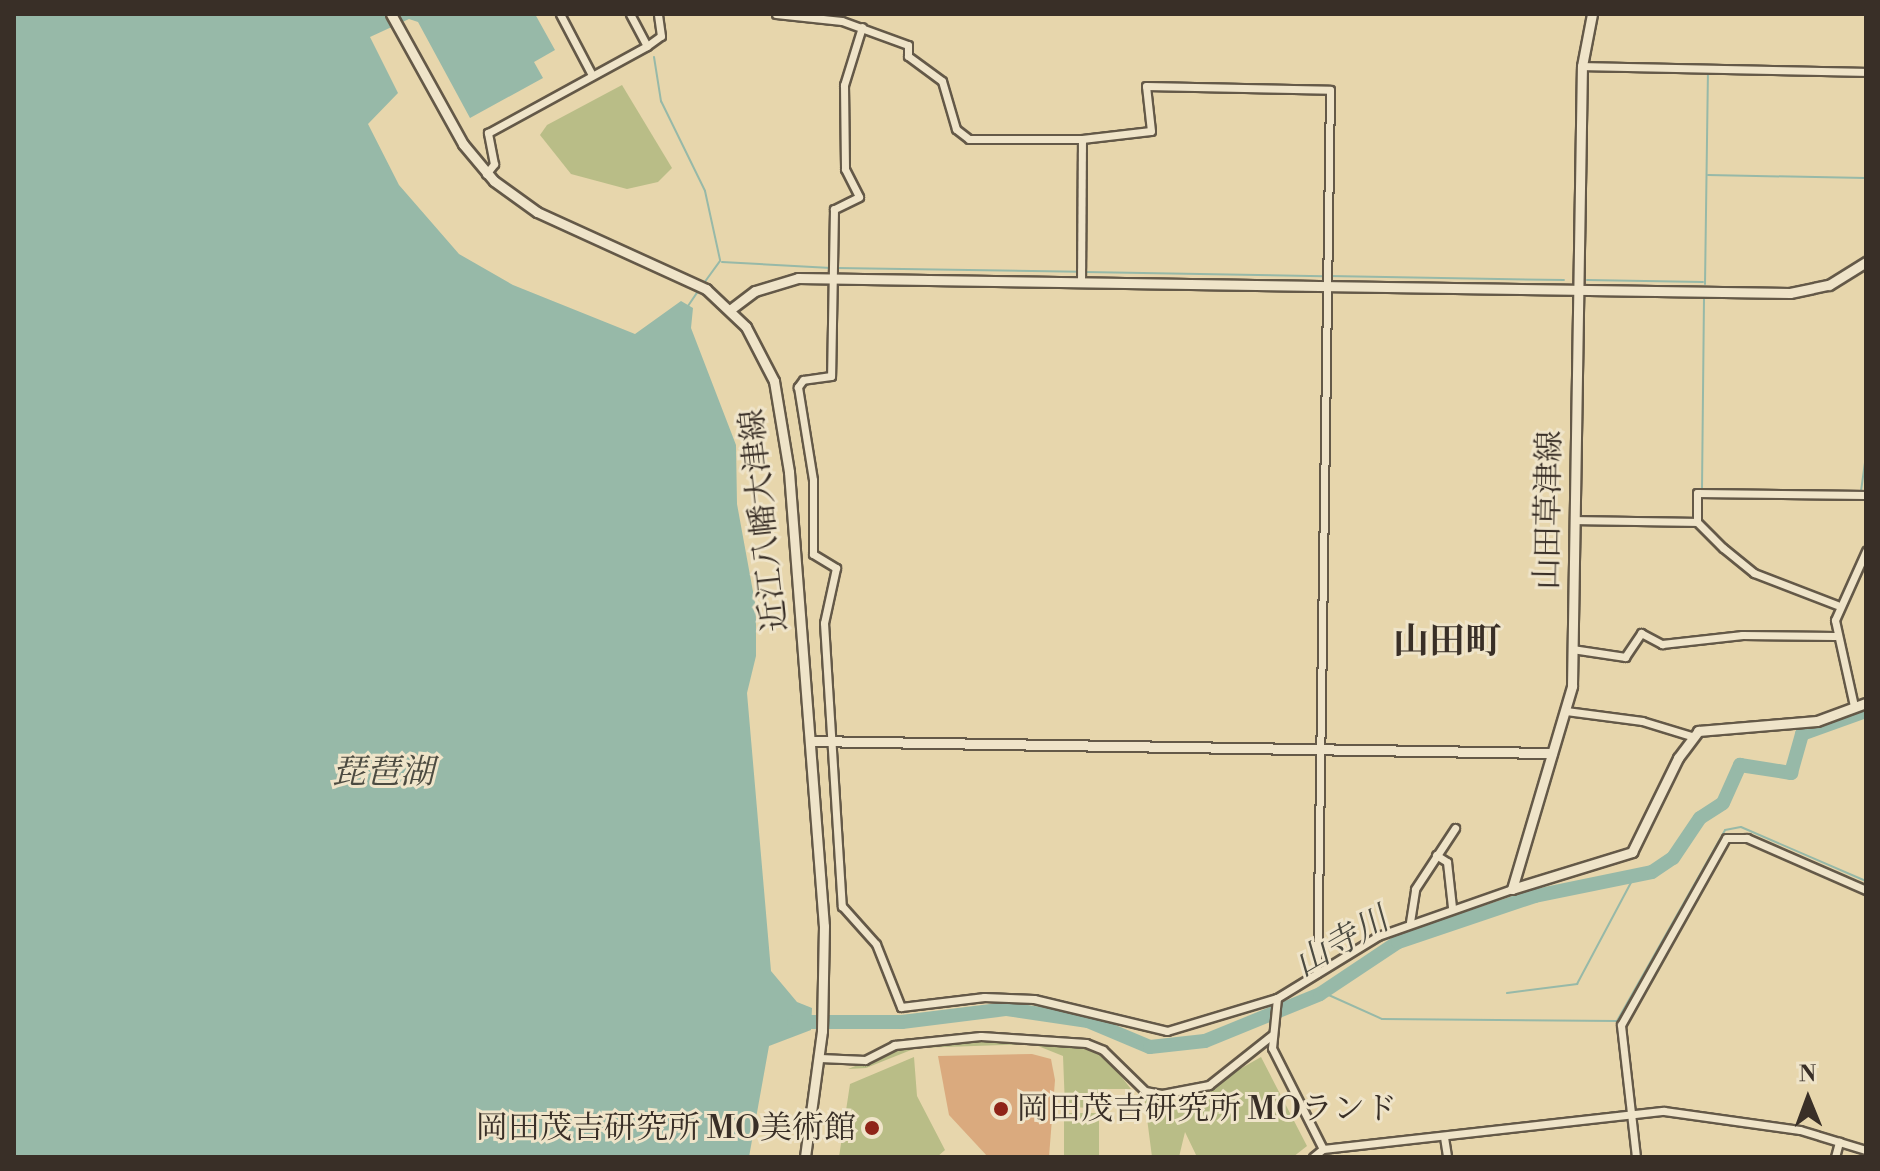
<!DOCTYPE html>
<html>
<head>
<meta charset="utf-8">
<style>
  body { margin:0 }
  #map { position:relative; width:1880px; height:1171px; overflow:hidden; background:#e7d6ac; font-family:"Libre Bodoni","Noto Serif JP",serif }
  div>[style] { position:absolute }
  .green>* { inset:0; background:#b9bd87; transform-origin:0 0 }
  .water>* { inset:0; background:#97b9a8 }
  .stream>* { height:2px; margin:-1px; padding:0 1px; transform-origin:1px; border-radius:1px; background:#97b9a8 }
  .river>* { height:14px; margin:-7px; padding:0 7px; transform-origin:7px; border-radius:7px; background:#97b9a8 }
  .building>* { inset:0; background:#daaa7e }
  .roads { filter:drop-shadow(2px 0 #645948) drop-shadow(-2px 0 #645948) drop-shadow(0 2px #645948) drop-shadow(0 -2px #645948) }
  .street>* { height:7px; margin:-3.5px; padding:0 3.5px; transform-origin:3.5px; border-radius:3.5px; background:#efe4c9 }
  .secondary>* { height:9px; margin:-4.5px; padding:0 4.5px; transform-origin:4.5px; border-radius:4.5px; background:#efe4c9 }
  .dots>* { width:22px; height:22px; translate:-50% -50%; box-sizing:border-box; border:4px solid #efe4c9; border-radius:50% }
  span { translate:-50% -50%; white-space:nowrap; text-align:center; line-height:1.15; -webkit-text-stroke:6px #efe4c9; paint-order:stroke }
  .street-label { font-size:32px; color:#392f27 }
  .poi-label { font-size:32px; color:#392f27 }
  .left { translate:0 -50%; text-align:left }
  .right { translate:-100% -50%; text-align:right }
  .water-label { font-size:34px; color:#4c4b41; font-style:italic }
  .quarter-label { font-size:36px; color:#392f27; font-weight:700 }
  .frame { position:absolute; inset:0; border:16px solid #392f27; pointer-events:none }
  .north { position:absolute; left:1768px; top:1059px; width:80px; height:80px; -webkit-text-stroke:6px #efe4c9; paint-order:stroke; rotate:359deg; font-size:22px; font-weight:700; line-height:32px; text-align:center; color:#392f27 }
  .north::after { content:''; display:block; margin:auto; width:28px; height:36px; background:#392f27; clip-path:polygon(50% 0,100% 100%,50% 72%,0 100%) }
</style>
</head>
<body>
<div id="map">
  <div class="green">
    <i style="clip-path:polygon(622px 85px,672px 168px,658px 182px,627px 189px,571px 174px,540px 135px,547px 125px)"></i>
    <i style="clip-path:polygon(970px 1041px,1006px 1040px,1088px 1048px,1105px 1056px,1131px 1089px,1101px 1089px,1099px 1108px,1065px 1107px,1063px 1056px,1033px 1044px,916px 1048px,866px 1068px,848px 1069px,897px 1049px)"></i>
    <i style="clip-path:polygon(914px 1057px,917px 1096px,945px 1150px,937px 1157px,839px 1157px,850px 1084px)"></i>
    <i style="clip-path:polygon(1261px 1057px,1307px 1146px,1293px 1157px,1197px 1157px,1185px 1132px,1179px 1157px,1152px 1157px,1144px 1095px,1156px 1110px,1166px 1111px)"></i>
    <i style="left:1064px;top:1113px;width:35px;height:44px"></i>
  </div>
  <div class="water">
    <i style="clip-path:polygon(14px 14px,535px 14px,555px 50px,534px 62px,543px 78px,470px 118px,418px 22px,409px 19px,370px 37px,398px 93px,368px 124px,399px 185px,459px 254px,513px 285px,635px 334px,681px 301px,693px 308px,691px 328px,736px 445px,737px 504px,756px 608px,756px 656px,747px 693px,771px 971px,797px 1002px,812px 1008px,811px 1030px,769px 1046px,749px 1157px,14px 1157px)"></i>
  </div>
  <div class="stream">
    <i style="left:654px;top:57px;width:45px;rotate:81deg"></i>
    <i style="left:661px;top:101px;width:100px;rotate:63.9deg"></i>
    <i style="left:705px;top:191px;width:71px;rotate:77.7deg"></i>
    <i style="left:1708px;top:175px;width:158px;rotate:1.1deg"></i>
    <i style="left:722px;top:262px;width:109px;rotate:3.2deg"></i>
    <i style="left:837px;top:268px;width:242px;rotate:0.9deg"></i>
    <i style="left:1085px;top:272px;width:238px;rotate:1deg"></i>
    <i style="left:1329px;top:276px;width:235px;rotate:1deg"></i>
    <i style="left:1587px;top:280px;width:116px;rotate:1deg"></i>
    <i style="left:704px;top:283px;width:27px;rotate:-54deg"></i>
    <i style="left:1705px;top:284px;width:209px;rotate:-89.2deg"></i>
    <i style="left:688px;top:306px;width:18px;rotate:-56deg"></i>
    <i style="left:1702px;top:489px;width:191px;rotate:-89.4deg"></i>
    <i style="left:1861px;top:491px;width:34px;rotate:-82deg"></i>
    <i style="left:1322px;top:992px;width:66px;rotate:24.2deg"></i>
    <i style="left:1382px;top:1019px;width:235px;rotate:0.5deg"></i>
    <i style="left:1617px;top:1021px;width:219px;rotate:-60.5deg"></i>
    <i style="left:1725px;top:830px;width:16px;rotate:-11deg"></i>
    <i style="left:1741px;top:827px;width:136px;rotate:23.4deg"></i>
    <i style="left:1507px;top:993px;width:71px;rotate:-7.3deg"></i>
    <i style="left:1577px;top:984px;width:121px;rotate:-62deg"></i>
  </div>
  <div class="river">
    <i style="left:794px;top:1022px;width:108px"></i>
    <i style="left:902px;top:1022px;width:106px;rotate:-7.1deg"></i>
    <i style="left:1007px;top:1009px;width:82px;rotate:8.4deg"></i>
    <i style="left:1088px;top:1021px;width:67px;rotate:22.8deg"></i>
    <i style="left:1150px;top:1047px;width:55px;rotate:-6.2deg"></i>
    <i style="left:1205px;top:1041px;width:124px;rotate:-22.2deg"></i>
    <i style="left:1320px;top:994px;width:94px;rotate:-33.7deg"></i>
    <i style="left:1398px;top:942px;width:145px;rotate:-18.6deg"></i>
    <i style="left:1535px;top:896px;width:119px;rotate:-11.6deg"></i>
    <i style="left:1652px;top:872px;width:25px;rotate:-34deg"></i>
    <i style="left:1673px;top:858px;width:48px;rotate:-56deg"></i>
    <i style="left:1700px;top:818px;width:27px;rotate:-33deg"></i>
    <i style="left:1723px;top:803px;width:42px;rotate:-65.9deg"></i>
    <i style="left:1740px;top:765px;width:52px;rotate:8.9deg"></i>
    <i style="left:1791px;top:773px;width:41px;rotate:-74.2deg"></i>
    <i style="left:1802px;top:734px;width:68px;rotate:-19.8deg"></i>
  </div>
  <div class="building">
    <i style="clip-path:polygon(1032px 1054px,1051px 1059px,1055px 1080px,1049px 1157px,988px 1157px,949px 1115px,938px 1056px)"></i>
  </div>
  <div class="roads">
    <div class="street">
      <i style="left:560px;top:14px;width:69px;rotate:62.3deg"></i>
      <i style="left:630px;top:14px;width:36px;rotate:62deg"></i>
      <i style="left:776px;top:14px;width:66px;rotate:6.1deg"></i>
      <i style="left:842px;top:21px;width:70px;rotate:20deg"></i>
      <i style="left:908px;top:45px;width:11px;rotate:90deg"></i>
      <i style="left:908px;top:56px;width:42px;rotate:36.3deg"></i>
      <i style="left:942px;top:81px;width:50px;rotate:73.7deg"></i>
      <i style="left:956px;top:129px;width:16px;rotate:38deg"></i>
      <i style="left:969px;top:139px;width:113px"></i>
      <i style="left:1082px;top:139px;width:69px;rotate:-6.6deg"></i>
      <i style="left:1151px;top:131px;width:45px;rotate:-96.3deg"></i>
      <i style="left:1146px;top:86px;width:184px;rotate:1.2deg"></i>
      <i style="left:1330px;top:90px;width:883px;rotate:90.84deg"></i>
      <i style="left:862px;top:27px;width:61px;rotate:107.2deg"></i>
      <i style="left:844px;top:85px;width:84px;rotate:89.3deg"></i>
      <i style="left:845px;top:169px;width:31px;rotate:63deg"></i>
      <i style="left:859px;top:197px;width:28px;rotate:154deg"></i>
      <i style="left:834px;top:209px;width:167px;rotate:91deg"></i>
      <i style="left:831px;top:376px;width:28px;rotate:172deg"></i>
      <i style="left:803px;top:380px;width:9px;rotate:126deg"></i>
      <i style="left:798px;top:387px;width:94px;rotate:80.8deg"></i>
      <i style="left:813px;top:480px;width:74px;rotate:90deg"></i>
      <i style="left:813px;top:554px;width:27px;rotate:31deg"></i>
      <i style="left:836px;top:568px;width:56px;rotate:102.3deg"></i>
      <i style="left:824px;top:623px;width:284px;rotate:86.4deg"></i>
      <i style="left:842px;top:906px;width:51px;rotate:48.2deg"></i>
      <i style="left:876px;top:944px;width:68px;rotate:68.4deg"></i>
      <i style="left:901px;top:1007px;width:84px;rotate:-6.9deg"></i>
      <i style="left:984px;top:997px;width:50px;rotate:2.3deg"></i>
      <i style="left:1034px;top:999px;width:137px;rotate:13.5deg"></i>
      <i style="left:1167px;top:1031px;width:115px;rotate:-16.7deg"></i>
      <i style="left:1277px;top:998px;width:119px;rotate:-31.5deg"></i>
      <i style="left:1378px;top:936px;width:142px;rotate:-19.3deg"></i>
      <i style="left:1582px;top:66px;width:284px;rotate:1.2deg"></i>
      <i style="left:486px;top:174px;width:13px;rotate:-51deg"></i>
      <i style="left:494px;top:164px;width:32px;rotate:-101deg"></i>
      <i style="left:488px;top:133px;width:181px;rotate:-28.7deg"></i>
      <i style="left:647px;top:46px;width:17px;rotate:-36deg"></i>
      <i style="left:661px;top:36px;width:22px;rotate:-98deg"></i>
      <i style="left:1081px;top:282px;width:143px;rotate:-89.6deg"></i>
      <i style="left:1574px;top:520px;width:123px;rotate:0.9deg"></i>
      <i style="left:1837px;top:605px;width:89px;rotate:-158.9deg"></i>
      <i style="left:1754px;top:573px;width:40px;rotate:-141deg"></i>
      <i style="left:1723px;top:548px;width:37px;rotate:-135deg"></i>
      <i style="left:1697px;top:522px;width:29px;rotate:-90deg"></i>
      <i style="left:1697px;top:493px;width:169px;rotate:0.7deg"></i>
      <i style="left:1572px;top:649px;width:54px;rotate:8.6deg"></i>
      <i style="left:1625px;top:657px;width:29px;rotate:-56deg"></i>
      <i style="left:1641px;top:633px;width:24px;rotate:28deg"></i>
      <i style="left:1662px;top:644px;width:81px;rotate:-6.4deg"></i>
      <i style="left:1742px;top:635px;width:93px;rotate:0.6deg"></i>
      <i style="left:1854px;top:706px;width:88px;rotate:-102.5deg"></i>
      <i style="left:1835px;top:620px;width:76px;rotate:-65.8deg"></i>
      <i style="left:1566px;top:711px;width:77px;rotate:7.5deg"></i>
      <i style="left:1642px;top:721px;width:51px;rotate:17deg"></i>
      <i style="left:1436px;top:855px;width:13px;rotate:32deg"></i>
      <i style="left:1447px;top:862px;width:45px;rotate:83.7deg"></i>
      <i style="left:1410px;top:922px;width:33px;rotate:-81deg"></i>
      <i style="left:1415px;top:889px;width:73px;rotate:-56.7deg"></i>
      <i style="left:1277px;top:998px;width:50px;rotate:95.7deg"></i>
      <i style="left:1272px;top:1048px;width:113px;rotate:63.2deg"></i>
      <i style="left:820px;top:1058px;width:45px;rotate:2.5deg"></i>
      <i style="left:865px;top:1060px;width:33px;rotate:-27deg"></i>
      <i style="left:894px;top:1045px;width:87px;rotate:-5.9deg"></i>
      <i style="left:981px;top:1036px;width:105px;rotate:3.8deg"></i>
      <i style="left:1086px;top:1043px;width:18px;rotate:22deg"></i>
      <i style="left:1103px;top:1050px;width:59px;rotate:44.3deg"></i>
      <i style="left:1145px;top:1091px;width:17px;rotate:10deg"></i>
      <i style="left:1162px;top:1094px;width:48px;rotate:-10.8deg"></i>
      <i style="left:1209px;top:1085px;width:80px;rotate:-38.4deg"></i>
      <i style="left:1444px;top:1137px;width:20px;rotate:81deg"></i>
      <i style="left:1313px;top:1157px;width:13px;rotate:-39deg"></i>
      <i style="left:1323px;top:1149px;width:343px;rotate:-6.4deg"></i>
      <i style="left:1664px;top:1111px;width:137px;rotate:8deg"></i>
      <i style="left:1800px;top:1130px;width:69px;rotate:16.9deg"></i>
      <i style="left:1636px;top:1157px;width:133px;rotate:-96.5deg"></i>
      <i style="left:1621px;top:1025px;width:214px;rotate:-60.7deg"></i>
      <i style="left:1726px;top:838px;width:21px"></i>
      <i style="left:1747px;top:838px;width:130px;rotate:23.6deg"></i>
      <i style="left:1835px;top:1157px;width:16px;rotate:-75deg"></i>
    </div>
    <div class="secondary">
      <i style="left:391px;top:14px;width:149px;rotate:61deg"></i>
      <i style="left:463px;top:144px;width:48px;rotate:50deg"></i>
      <i style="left:494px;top:181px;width:53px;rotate:35.8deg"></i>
      <i style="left:537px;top:212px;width:186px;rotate:24.5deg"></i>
      <i style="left:706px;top:289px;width:55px;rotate:43.5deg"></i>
      <i style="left:746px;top:327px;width:61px;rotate:62.6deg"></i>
      <i style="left:774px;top:381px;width:92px;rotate:80.6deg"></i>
      <i style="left:789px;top:472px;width:455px;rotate:85.6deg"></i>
      <i style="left:824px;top:926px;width:105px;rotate:91.1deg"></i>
      <i style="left:822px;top:1031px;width:127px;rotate:97.7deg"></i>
      <i style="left:731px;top:309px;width:30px;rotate:-37deg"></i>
      <i style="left:755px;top:291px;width:45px;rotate:-16.8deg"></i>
      <i style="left:798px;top:278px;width:992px;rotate:0.87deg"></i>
      <i style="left:1790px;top:293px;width:40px;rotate:-12deg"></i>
      <i style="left:1829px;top:285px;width:44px;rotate:-31.9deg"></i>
      <i style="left:810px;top:741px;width:742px;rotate:0.93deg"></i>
      <i style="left:1512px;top:889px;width:212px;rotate:-73.5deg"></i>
      <i style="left:1572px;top:686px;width:620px;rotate:-89.08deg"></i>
      <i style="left:1582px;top:66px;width:53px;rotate:-79.1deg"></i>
      <i style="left:1512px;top:889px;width:126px;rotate:-17.1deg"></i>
      <i style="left:1632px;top:852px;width:105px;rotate:-63.9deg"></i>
      <i style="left:1678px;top:758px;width:34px;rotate:-53deg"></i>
      <i style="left:1698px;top:731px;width:119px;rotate:-4.8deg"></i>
      <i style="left:1817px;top:721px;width:52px;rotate:-20.2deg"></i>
    </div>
  </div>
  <div class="dots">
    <i style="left:1001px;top:1109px;background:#8f2418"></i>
    <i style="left:872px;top:1128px;background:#8f2418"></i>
  </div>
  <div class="street-label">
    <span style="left:1549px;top:510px;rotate:-89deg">山田草津線</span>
    <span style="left:764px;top:520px;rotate:-96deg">近江八幡大津線</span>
  </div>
  <div class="poi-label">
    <span class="left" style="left:1017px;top:1109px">岡田茂吉研究所 MOランド</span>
    <span class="right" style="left:856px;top:1128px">岡田茂吉研究所 MO美術館</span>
  </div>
  <div class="water-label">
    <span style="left:383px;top:774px">琵琶湖</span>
    <span style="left:1342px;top:943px;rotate:-30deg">山寺川</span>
  </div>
  <div class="quarter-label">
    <span style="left:1447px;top:643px">山田町</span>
  </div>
  <div class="frame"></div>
  <div class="north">N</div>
</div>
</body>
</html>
